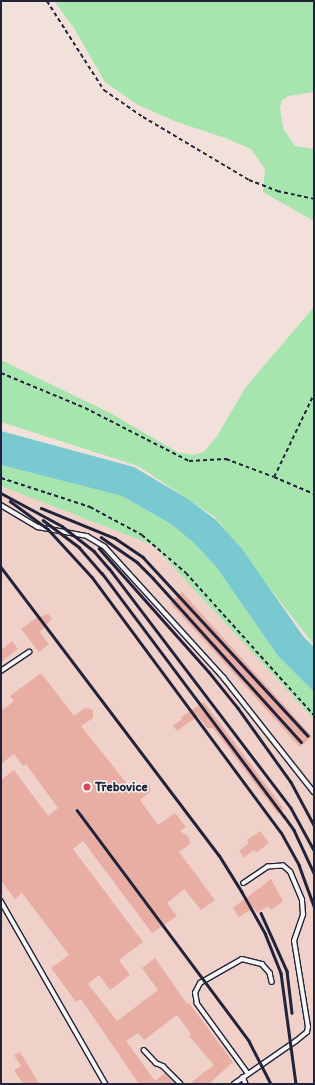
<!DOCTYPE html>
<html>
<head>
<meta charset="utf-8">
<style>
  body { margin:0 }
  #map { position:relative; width:315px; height:1085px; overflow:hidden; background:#f2e0da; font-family:Itim,sans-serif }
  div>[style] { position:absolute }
  .built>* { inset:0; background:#efd1ca }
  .green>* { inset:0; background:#a6e5ad }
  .water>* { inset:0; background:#78cad0 }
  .building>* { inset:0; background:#e8aea3; transform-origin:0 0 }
  .path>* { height:1.5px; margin-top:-0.75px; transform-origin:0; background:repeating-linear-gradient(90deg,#22223b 0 4px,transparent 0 7px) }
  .roads { filter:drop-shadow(1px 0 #22223b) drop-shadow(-1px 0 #22223b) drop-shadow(0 1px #22223b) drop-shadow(0 -1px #22223b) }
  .lane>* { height:3.5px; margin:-1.75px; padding:0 1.75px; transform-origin:1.75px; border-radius:1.75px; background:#f6f6f2 }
  .rail>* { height:2.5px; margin:-1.25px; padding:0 1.25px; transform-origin:1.25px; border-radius:1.25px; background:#22223b }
  .dots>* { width:11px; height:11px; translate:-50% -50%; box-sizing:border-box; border:2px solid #f6f6f2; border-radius:50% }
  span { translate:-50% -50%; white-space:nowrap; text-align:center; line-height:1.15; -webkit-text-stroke:3px #f6f6f2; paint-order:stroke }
  .poi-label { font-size:13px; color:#22223b; font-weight:700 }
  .left { translate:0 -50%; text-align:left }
  .frame { position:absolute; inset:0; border:2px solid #22223b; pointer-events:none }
</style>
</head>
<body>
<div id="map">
  <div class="built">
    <i style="clip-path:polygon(1px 486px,153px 545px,314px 719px,314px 1084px,1px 1084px)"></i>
  </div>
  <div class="green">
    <i style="clip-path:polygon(54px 1px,314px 1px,314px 92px,288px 96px,282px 100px,280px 108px,283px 128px,295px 146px,314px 149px,314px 221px,263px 192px,265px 169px,251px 149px,228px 139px,177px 122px,138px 105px,105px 82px,74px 28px)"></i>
    <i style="clip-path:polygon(314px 307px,314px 645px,215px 517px,138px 466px,1px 422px,1px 360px,110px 413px,179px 453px,194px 455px,204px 452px,217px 436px,246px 387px)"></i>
    <i style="clip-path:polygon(1px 465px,122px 496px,171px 524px,194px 543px,217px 568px,278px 656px,314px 692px,314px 719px,153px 545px,1px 486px)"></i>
  </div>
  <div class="water">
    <i style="clip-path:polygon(1px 431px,134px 467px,188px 499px,216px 520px,242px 549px,303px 636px,314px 647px,314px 692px,278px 656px,217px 568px,194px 543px,171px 524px,122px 496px,1px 465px)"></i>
  </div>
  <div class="building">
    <i style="left:182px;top:592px;width:194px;height:16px;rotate:48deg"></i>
    <i style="clip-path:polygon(48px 614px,52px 619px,40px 632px,49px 644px,39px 652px,21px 629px,36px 618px)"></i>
    <i style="clip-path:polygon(12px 641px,18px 649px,1px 662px,1px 650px)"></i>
    <i style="clip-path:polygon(41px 673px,74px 716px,85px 708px,93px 710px,93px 718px,81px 726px,132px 790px,143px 782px,150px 785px,150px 792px,140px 800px,158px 825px,175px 813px,186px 827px,180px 831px,189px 837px,190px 844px,179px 852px,215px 900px,201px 910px,184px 889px,167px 903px,177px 916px,152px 933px,83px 841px,73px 849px,143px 942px,119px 960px,130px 975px,110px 990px,99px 975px,88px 984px,117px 1021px,158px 990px,142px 968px,155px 958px,187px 1004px,189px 1003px,233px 1062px,209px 1084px,189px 1084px,214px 1065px,189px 1036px,191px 1034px,177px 1015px,144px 1040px,138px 1033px,126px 1041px,155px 1081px,165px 1073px,175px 1084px,139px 1084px,81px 999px,76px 1002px,51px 968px,69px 955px,22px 893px,15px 899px,1px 881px,1px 780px,14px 770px,48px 816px,58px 808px,26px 764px,23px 766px,14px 754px,1px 764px,1px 711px,14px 701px,10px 696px)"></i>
    <i style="clip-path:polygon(204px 702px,284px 809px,278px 814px,213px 728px,207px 728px,198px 716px,177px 731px,173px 726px,182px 719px,181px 717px)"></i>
    <i style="clip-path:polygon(260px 831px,269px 843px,256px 853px,254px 850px,244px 858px,239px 851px,249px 843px,247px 840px)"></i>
    <i style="clip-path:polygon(271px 879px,283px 901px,271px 910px,268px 906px,257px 913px,254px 908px,239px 917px,233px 908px)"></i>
    <i style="clip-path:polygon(20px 1052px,28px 1065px,39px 1084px,23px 1084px,14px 1070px,21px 1066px,14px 1055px)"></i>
  </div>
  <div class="path">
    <i style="left:47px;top:1px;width:106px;rotate:57.4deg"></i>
    <i style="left:104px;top:90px;width:47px;rotate:34.7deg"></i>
    <i style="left:143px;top:117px;width:123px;rotate:30.7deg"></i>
    <i style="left:249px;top:180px;width:30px;rotate:21deg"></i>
    <i style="left:277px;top:191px;width:38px;rotate:12deg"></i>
    <i style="left:1px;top:373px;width:91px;rotate:22.6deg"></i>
    <i style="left:85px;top:408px;width:117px;rotate:27deg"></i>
    <i style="left:189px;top:461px;width:37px;rotate:-3deg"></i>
    <i style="left:226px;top:459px;width:51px;rotate:20.6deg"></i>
    <i style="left:274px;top:477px;width:92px;rotate:-64.3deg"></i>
    <i style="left:274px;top:477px;width:43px;rotate:23deg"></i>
    <i style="left:1px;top:478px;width:94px;rotate:18deg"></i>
    <i style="left:90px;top:507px;width:59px;rotate:28.3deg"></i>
    <i style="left:142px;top:535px;width:58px;rotate:40.8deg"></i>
    <i style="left:186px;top:573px;width:191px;rotate:48deg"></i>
  </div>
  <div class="roads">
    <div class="lane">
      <i style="left:1px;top:505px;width:43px;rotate:30.7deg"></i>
      <i style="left:38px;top:527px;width:50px;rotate:10.4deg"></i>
      <i style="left:87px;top:536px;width:21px;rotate:31deg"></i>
      <i style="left:105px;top:547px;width:177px;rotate:47.7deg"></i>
      <i style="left:224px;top:678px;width:145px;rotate:51.7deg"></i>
      <i style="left:1px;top:671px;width:34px;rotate:-34deg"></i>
      <i style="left:1px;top:901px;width:211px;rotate:60.2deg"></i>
      <i style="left:144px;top:1050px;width:18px;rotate:47deg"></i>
      <i style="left:156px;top:1063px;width:8px;rotate:23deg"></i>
      <i style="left:163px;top:1066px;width:25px;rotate:45deg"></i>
      <i style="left:248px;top:1074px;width:87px;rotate:-126.1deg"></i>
      <i style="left:197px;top:1004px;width:11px;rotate:-100deg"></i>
      <i style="left:195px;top:993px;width:11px;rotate:-63deg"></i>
      <i style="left:200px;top:983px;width:48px;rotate:-29.7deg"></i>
      <i style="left:242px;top:959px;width:21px;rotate:14deg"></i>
      <i style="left:262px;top:964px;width:12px;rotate:48deg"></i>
      <i style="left:270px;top:973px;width:9px;rotate:77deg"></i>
      <i style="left:243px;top:1077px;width:8px;rotate:67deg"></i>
      <i style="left:234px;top:1084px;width:75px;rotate:-34.7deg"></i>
      <i style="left:296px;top:1041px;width:14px;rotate:-39deg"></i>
      <i style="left:307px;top:1032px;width:5px;rotate:-79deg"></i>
      <i style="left:308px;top:1027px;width:87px;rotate:-99.2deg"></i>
      <i style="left:294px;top:941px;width:28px;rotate:-71deg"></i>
      <i style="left:303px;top:915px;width:15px;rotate:-94deg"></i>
      <i style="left:302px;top:900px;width:30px;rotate:-113deg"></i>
      <i style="left:290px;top:872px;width:9px;rotate:-139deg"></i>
      <i style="left:283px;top:866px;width:15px;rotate:176deg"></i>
      <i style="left:268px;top:867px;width:29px;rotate:146deg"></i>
    </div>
  </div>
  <div class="rail">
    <i style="left:1px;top:493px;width:69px;rotate:28.4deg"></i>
    <i style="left:62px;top:526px;width:41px;rotate:38deg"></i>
    <i style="left:94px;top:551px;width:23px;rotate:49deg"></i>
    <i style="left:109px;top:568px;width:301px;rotate:52.8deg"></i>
    <i style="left:291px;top:808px;width:48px;rotate:61.3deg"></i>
    <i style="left:10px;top:501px;width:47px;rotate:36.4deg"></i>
    <i style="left:48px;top:529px;width:65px;rotate:47.5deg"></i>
    <i style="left:92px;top:577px;width:317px;rotate:53.5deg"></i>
    <i style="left:281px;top:832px;width:38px;rotate:61deg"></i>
    <i style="left:299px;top:865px;width:44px;rotate:69.9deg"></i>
    <i style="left:41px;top:508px;width:80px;rotate:22.1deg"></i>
    <i style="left:115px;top:538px;width:34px;rotate:34deg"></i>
    <i style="left:143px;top:557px;width:243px;rotate:47.3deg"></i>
    <i style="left:43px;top:520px;width:45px;rotate:36.9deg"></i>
    <i style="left:79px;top:547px;width:35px;rotate:49deg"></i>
    <i style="left:102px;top:573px;width:304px;rotate:53.2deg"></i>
    <i style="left:284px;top:816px;width:17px;rotate:54deg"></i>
    <i style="left:294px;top:830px;width:47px;rotate:65.1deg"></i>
    <i style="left:101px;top:537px;width:44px;rotate:34.8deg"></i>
    <i style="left:137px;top:562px;width:23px;rotate:45deg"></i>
    <i style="left:153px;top:578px;width:221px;rotate:47.9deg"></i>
    <i style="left:99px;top:548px;width:166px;rotate:48.4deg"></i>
    <i style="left:209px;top:672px;width:46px;rotate:51.1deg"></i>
    <i style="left:238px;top:708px;width:91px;rotate:54.4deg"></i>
    <i style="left:291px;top:782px;width:49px;rotate:61.9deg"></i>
    <i style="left:1px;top:567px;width:361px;rotate:52.9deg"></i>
    <i style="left:219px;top:855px;width:44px;rotate:58.1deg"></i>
    <i style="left:242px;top:892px;width:47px;rotate:60.7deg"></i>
    <i style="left:265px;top:933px;width:43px;rotate:68.2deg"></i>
    <i style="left:281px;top:973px;width:112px;rotate:82.3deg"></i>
    <i style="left:77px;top:810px;width:288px;rotate:53.3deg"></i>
    <i style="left:249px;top:1041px;width:48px;rotate:62.9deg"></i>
    <i style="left:261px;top:913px;width:64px;rotate:65.9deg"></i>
    <i style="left:287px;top:971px;width:42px;rotate:83.2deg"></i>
  </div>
  <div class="dots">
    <i style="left:87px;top:787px;background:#d1495b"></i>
  </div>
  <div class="poi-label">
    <span class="left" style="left:95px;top:787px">Třebovice</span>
  </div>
  <div class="frame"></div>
</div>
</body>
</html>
